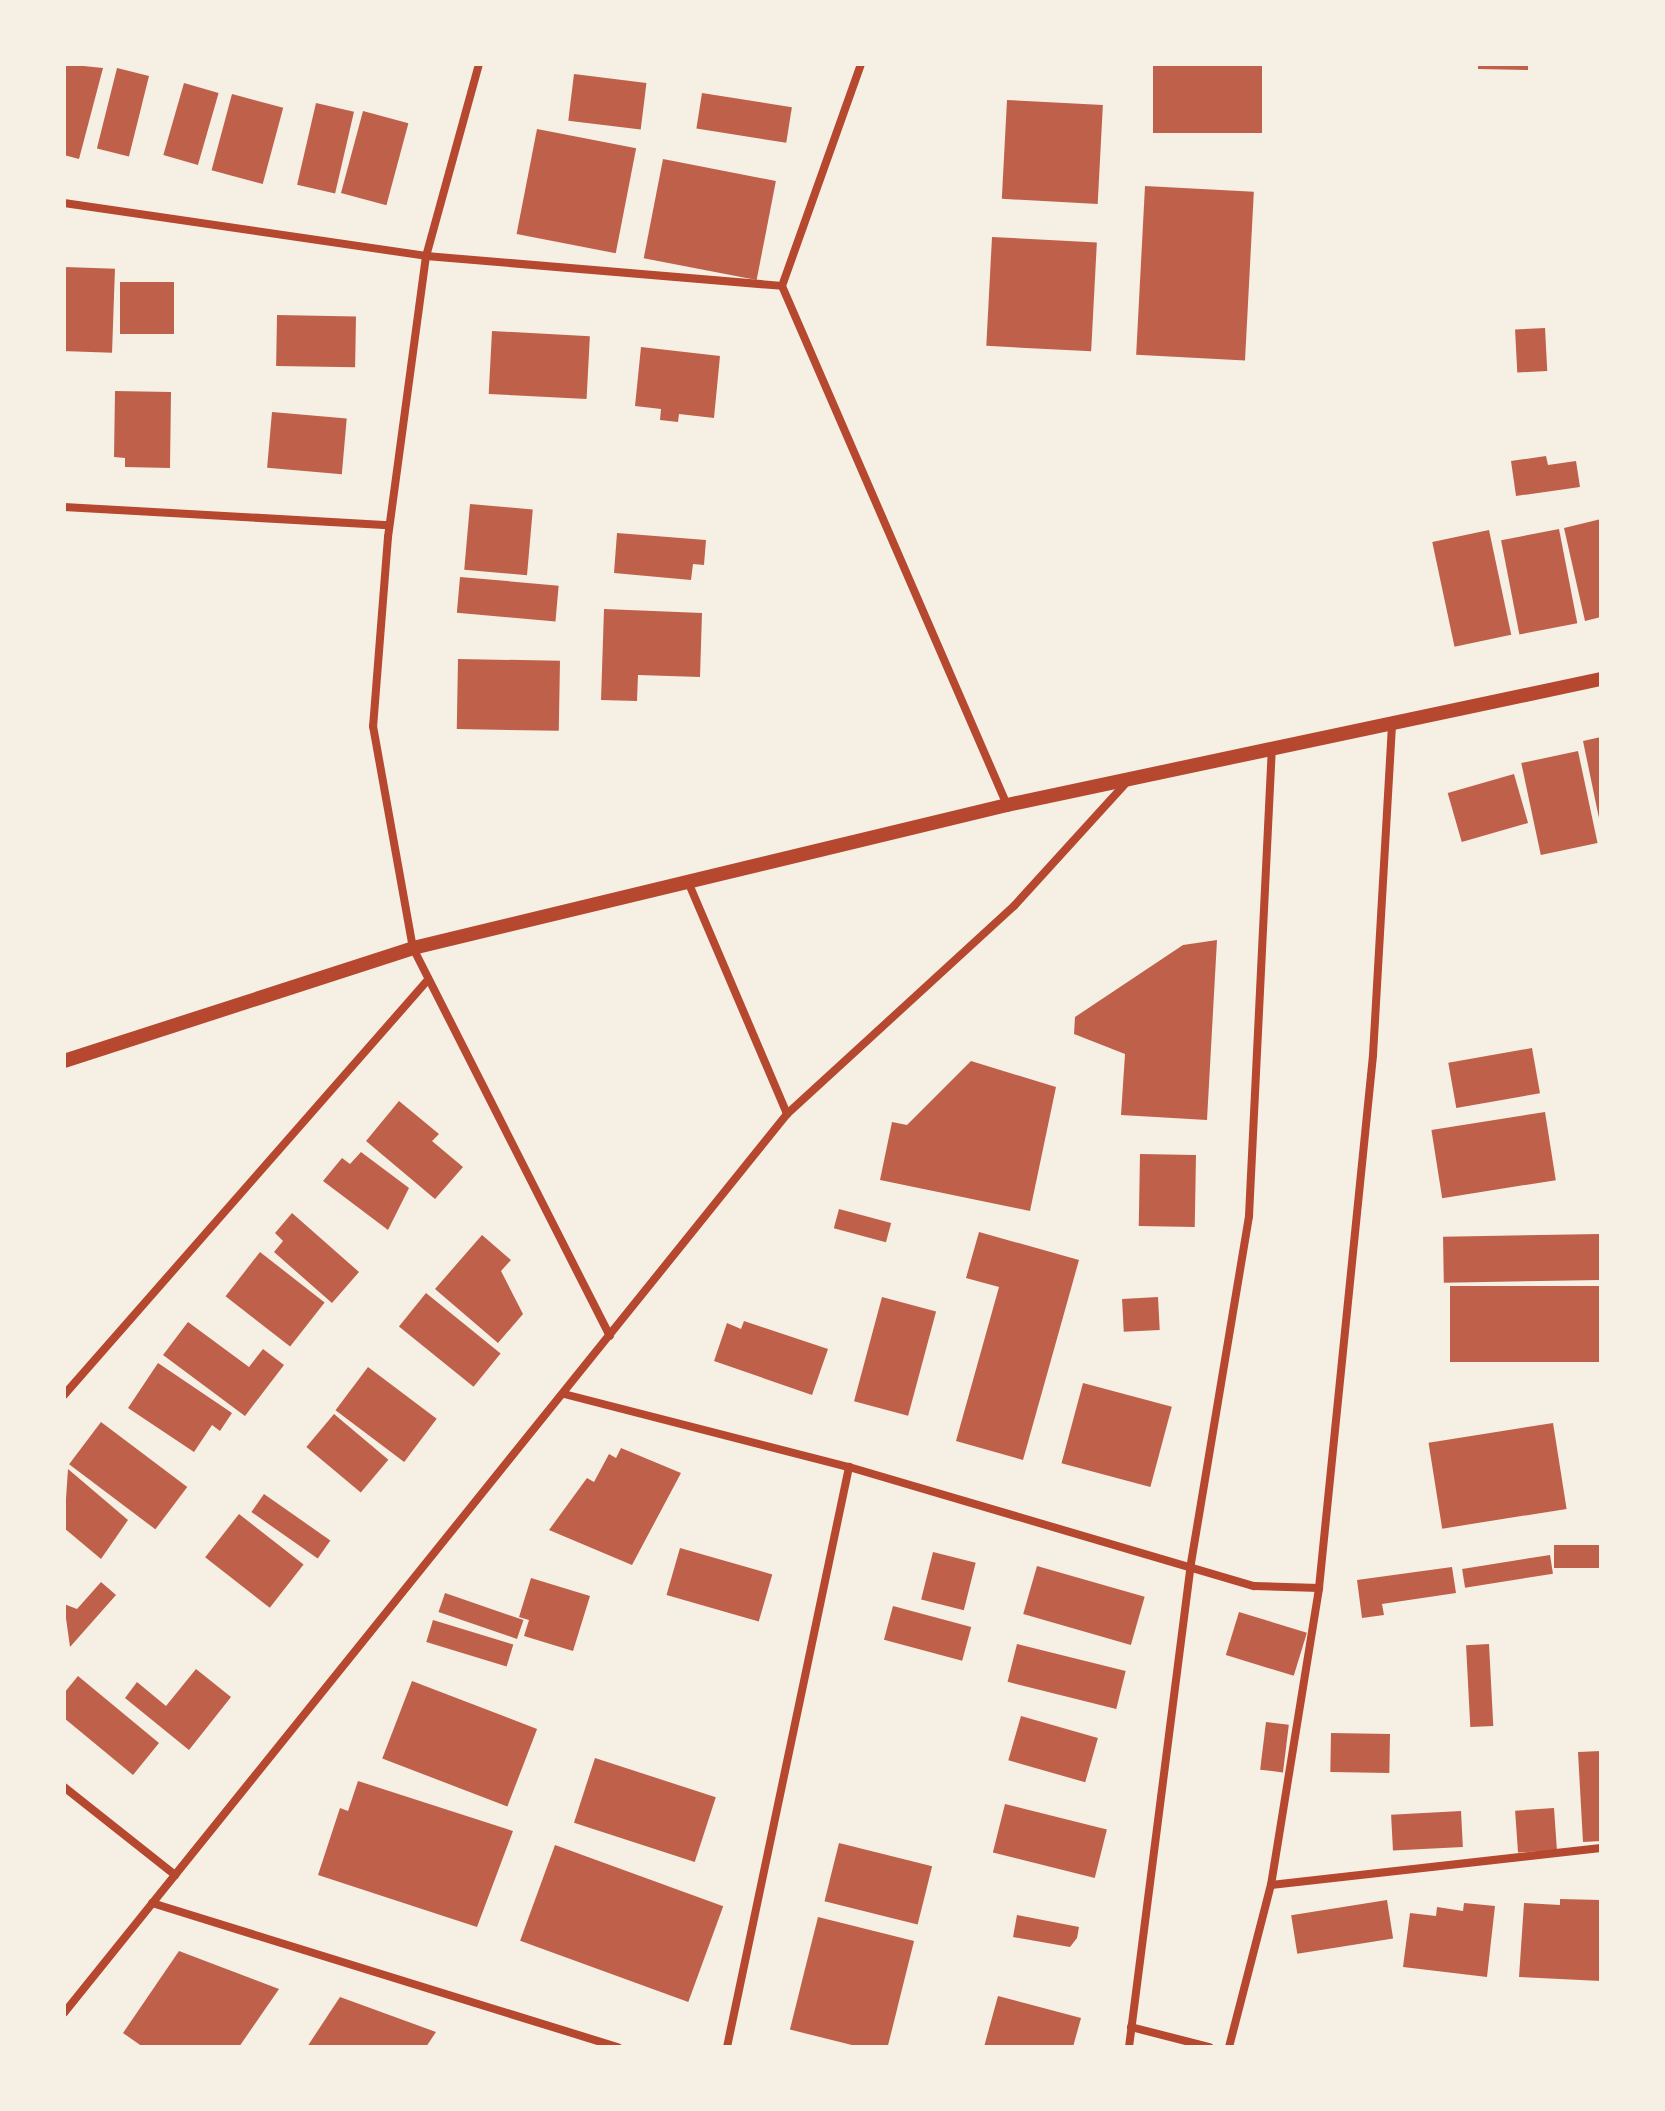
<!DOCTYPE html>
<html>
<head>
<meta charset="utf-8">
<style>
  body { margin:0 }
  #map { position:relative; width:1665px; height:2111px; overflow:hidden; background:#f6efe4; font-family:"PT Sans Narrow",sans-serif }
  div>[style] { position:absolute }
  .building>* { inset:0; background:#bf614a; transform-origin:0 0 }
  .minor>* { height:8px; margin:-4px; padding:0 4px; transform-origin:4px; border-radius:4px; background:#b5482f }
  .tertiary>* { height:14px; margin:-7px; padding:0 7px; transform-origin:7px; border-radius:7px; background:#b5482f }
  span { translate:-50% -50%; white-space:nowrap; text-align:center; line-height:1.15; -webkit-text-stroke:6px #f6efe4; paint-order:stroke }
  .frame { position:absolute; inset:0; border:66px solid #f6efe4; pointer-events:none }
</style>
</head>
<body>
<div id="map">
  <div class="building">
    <i style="clip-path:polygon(64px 64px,103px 68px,79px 159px,64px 155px)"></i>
    <i style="left:1153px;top:64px;width:109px;height:69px"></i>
    <i style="clip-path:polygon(1478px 64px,1528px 64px,1528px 70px,1478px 69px)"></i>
    <i style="left:117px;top:68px;width:33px;height:83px;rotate:14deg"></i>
    <i style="left:574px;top:74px;width:73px;height:47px;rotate:7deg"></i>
    <i style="left:184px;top:83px;width:36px;height:75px;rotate:16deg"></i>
    <i style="left:702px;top:93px;width:91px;height:36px;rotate:9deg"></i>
    <i style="left:232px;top:94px;width:53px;height:79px;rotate:15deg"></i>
    <i style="left:1007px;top:100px;width:96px;height:99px;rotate:3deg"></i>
    <i style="left:316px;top:103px;width:39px;height:84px;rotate:13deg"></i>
    <i style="left:363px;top:111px;width:47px;height:85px;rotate:15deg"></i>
    <i style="left:537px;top:129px;width:101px;height:107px;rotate:11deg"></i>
    <i style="left:663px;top:159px;width:115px;height:101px;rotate:11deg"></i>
    <i style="left:1145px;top:186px;width:109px;height:169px;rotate:3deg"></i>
    <i style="left:992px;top:237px;width:105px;height:109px;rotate:3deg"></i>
    <i style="left:65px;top:267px;width:50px;height:84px;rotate:2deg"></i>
    <i style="left:120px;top:282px;width:54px;height:52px"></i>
    <i style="left:277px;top:315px;width:79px;height:51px;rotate:1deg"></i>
    <i style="left:1545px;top:328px;width:43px;height:30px;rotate:87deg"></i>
    <i style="left:492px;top:331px;width:98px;height:63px;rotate:3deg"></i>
    <i style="clip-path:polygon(641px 347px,720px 356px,714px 418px,679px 414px,678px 422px,660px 420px,661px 409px,635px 406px)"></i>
    <i style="clip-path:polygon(115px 391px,171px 392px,170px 468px,125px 467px,125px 458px,114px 457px)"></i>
    <i style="left:272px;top:412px;width:75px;height:56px;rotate:5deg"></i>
    <i style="clip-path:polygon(1546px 456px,1548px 465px,1576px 461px,1580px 487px,1516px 496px,1511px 461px)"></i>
    <i style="left:470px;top:504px;width:63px;height:66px;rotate:5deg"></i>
    <i style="clip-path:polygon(1601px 519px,1601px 617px,1585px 621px,1564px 528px)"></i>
    <i style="left:1559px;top:529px;width:96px;height:59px;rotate:79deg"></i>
    <i style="left:1489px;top:530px;width:107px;height:58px;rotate:78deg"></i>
    <i style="clip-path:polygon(617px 533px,706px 540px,704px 565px,693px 564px,691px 580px,614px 573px)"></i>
    <i style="left:460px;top:577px;width:99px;height:36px;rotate:5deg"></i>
    <i style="clip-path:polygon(604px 609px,702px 613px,700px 677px,638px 675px,637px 701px,601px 700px)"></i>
    <i style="left:458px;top:659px;width:102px;height:70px;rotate:1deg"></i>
    <i style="clip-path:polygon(1601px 737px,1601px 822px,1600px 823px,1583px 741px)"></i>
    <i style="left:1578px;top:751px;width:94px;height:58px;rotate:78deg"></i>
    <i style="left:1514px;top:774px;width:51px;height:69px;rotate:74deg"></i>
    <i style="clip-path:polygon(1217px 940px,1207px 1120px,1121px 1115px,1125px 1054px,1074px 1034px,1075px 1017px,1183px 945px)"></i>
    <i style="left:1532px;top:1048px;width:46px;height:85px;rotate:80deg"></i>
    <i style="clip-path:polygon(971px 1061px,1056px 1087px,1030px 1211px,880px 1180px,892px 1122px,907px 1125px)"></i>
    <i style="clip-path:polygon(399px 1101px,439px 1134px,432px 1141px,463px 1167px,435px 1199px,366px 1141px)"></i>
    <i style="left:1545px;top:1112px;width:69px;height:115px;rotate:81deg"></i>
    <i style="clip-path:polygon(361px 1152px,409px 1188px,388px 1230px,323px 1181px,342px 1158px,350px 1164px)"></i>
    <i style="left:1140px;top:1154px;width:56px;height:72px;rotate:1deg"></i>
    <i style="left:839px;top:1209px;width:54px;height:20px;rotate:15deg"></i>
    <i style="clip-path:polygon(292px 1213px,359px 1272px,332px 1303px,274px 1252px,283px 1241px,275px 1233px)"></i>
    <i style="clip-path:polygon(979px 1232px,1079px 1260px,1023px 1460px,956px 1441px,999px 1287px,966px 1278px)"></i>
    <i style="left:1600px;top:1234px;width:46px;height:157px;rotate:89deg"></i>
    <i style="clip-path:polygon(482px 1235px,511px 1260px,501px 1271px,523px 1314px,498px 1343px,435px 1289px)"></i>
    <i style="left:260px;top:1252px;width:82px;height:56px;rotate:38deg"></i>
    <i style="left:1601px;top:1286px;width:76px;height:151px;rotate:90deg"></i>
    <i style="left:426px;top:1293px;width:96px;height:43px;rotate:39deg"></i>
    <i style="left:882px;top:1297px;width:56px;height:108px;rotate:15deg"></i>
    <i style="left:1158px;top:1297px;width:33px;height:36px;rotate:87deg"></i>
    <i style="clip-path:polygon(744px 1321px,828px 1349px,812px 1395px,714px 1361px,727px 1323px,741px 1329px)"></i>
    <i style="clip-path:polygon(188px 1322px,249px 1367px,263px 1349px,284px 1365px,245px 1416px,163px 1355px)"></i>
    <i style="clip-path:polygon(158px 1363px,232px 1413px,220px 1431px,212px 1425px,194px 1452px,128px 1408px)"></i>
    <i style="left:368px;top:1367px;width:86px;height:54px;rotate:37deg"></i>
    <i style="left:1083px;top:1383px;width:92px;height:83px;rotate:15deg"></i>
    <i style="left:334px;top:1414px;width:71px;height:43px;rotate:40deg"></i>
    <i style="left:101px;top:1422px;width:108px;height:53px;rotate:37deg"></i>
    <i style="left:1553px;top:1423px;width:87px;height:126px;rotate:81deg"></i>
    <i style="clip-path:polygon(621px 1448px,681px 1473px,632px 1565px,549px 1530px,587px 1478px,594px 1482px,609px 1454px,616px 1458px)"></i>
    <i style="clip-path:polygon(68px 1469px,128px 1520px,101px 1559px,64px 1528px)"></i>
    <i style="left:264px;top:1494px;width:81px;height:22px;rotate:35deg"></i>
    <i style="left:239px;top:1514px;width:82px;height:55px;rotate:38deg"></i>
    <i style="left:1601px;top:1545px;width:23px;height:47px;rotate:90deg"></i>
    <i style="left:680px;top:1548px;width:96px;height:49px;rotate:16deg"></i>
    <i style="left:933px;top:1552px;width:44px;height:49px;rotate:14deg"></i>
    <i style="left:1550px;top:1555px;width:19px;height:89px;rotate:81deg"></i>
    <i style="left:1037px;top:1566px;width:112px;height:50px;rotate:16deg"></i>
    <i style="clip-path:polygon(1452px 1567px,1456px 1593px,1382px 1604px,1384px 1615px,1362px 1618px,1357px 1580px)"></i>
    <i style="clip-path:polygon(531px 1578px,590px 1596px,573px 1651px,524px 1636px,529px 1620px,519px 1617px)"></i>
    <i style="clip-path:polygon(101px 1582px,116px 1595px,70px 1647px,64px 1604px,77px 1609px)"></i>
    <i style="left:445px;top:1593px;width:83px;height:20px;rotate:19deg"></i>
    <i style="left:893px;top:1606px;width:81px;height:35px;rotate:15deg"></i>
    <i style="left:1239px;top:1612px;width:71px;height:45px;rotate:17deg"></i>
    <i style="left:433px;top:1620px;width:84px;height:23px;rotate:17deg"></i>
    <i style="left:1017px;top:1644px;width:112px;height:39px;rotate:14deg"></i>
    <i style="left:1489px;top:1644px;width:82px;height:23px;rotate:87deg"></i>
    <i style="clip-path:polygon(196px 1669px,231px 1697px,189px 1750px,125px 1698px,137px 1682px,166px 1706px)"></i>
    <i style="clip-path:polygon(78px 1676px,159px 1743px,133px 1775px,64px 1718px,64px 1693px)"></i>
    <i style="left:412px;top:1681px;width:134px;height:83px;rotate:21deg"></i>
    <i style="left:1021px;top:1716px;width:80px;height:46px;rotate:16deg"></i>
    <i style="left:1266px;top:1722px;width:23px;height:48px;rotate:7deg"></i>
    <i style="left:1331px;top:1733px;width:59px;height:39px;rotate:1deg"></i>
    <i style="clip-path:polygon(1601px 1751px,1601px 1841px,1583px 1842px,1578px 1752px)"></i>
    <i style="left:595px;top:1758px;width:127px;height:68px;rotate:18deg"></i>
    <i style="clip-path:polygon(358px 1781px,513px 1831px,477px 1927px,318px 1875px,340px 1808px,348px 1811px)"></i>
    <i style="left:1005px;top:1804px;width:105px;height:50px;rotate:14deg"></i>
    <i style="left:1554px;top:1808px;width:42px;height:39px;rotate:86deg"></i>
    <i style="left:1461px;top:1811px;width:36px;height:70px;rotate:87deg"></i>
    <i style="left:839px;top:1843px;width:96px;height:60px;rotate:14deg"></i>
    <i style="left:555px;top:1845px;width:179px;height:102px;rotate:20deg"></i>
    <i style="clip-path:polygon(1560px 1899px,1601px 1900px,1601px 1981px,1519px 1977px,1524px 1903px,1560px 1905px)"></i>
    <i style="left:1387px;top:1900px;width:39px;height:97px;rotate:81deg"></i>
    <i style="clip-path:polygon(1464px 1903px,1495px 1906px,1487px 1977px,1403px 1967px,1410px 1913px,1436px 1916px,1437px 1907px,1463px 1911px)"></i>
    <i style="clip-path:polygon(1017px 1915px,1079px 1927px,1077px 1938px,1070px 1947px,1013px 1937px)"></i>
    <i style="left:818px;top:1917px;width:99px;height:116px;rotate:14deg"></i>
    <i style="clip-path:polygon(179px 1951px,279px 1989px,239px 2047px,143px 2047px,123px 2033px)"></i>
    <i style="clip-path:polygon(998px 1996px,1081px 2018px,1073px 2047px,984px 2047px)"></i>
    <i style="clip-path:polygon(340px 1997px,436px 2032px,426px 2047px,307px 2047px)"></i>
  </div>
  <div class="minor">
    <i style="left:479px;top:64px;width:199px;rotate:105.4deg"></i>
    <i style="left:426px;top:256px;width:284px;rotate:97.7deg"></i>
    <i style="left:388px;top:537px;width:190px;rotate:94.5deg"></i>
    <i style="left:373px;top:726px;width:226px;rotate:79.8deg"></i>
    <i style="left:413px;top:948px;width:435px;rotate:63.1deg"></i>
    <i style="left:64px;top:203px;width:366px;rotate:8.3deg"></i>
    <i style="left:426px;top:256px;width:357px;rotate:4.8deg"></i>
    <i style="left:782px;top:286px;width:236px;rotate:-70.4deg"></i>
    <i style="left:782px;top:286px;width:566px;rotate:66.56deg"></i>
    <i style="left:64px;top:507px;width:325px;rotate:3.2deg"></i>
    <i style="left:689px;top:884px;width:250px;rotate:66.9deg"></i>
    <i style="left:564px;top:1394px;width:294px;rotate:14.4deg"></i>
    <i style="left:849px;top:1467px;width:422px;rotate:16.4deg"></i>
    <i style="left:1254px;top:1586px;width:65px;rotate:1.8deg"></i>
    <i style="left:64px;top:1395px;width:551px;rotate:-48.76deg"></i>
    <i style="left:64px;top:1787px;width:142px;rotate:38.4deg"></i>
    <i style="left:1271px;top:1885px;width:332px;rotate:-6.4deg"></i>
    <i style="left:152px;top:1903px;width:488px;rotate:17.2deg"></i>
    <i style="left:64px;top:2013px;width:1154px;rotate:-51.19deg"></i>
    <i style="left:787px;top:1114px;width:308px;rotate:-42.5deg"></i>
    <i style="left:1014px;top:906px;width:166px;rotate:-47.7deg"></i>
    <i style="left:1131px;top:2027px;width:81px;rotate:14.4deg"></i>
    <i style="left:727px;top:2047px;width:593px;rotate:-78.12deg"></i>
    <i style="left:1129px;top:2047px;width:482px;rotate:-82.7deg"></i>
    <i style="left:1190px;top:1569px;width:358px;rotate:-80.5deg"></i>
    <i style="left:1249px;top:1216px;width:467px;rotate:-87.2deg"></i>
    <i style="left:1229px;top:2047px;width:167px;rotate:-75.5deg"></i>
    <i style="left:1271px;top:1885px;width:301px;rotate:-80.8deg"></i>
    <i style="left:1319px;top:1588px;width:536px;rotate:-84.21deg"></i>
    <i style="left:1373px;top:1055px;width:332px;rotate:-86.7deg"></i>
  </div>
  <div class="tertiary">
    <i style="left:64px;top:1061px;width:367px;rotate:-17.9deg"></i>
    <i style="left:413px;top:948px;width:611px;rotate:-13.54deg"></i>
    <i style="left:1007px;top:805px;width:607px;rotate:-11.98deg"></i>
  </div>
  <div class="frame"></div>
</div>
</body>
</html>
